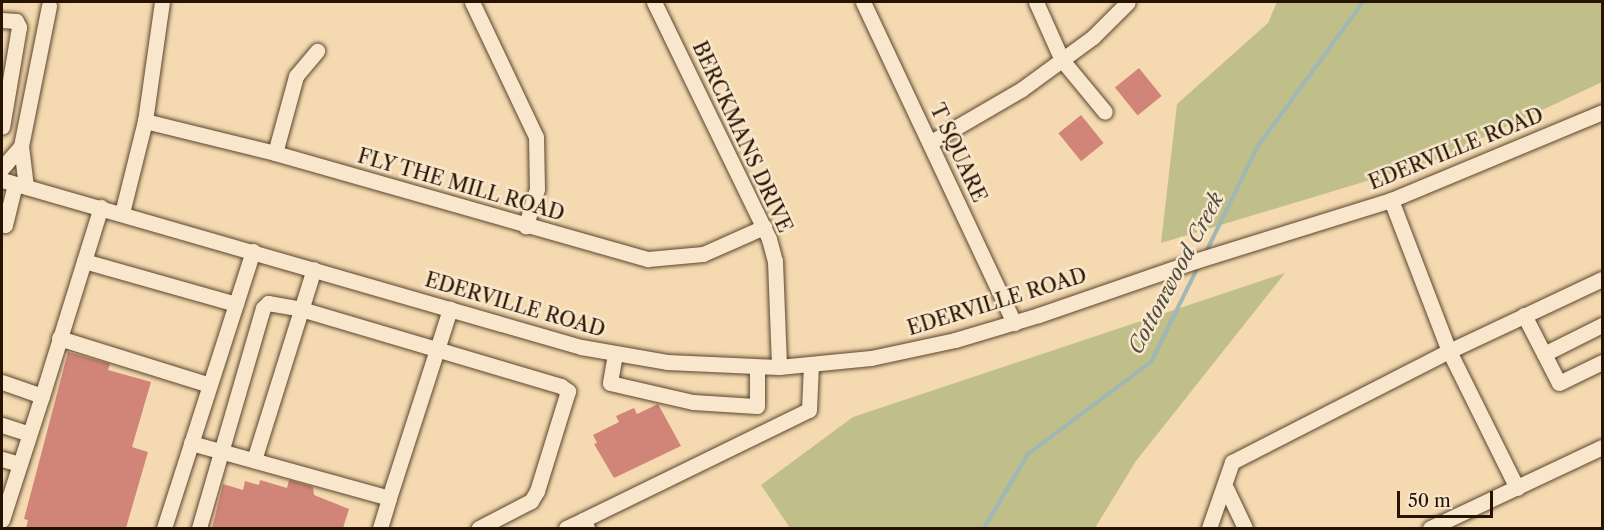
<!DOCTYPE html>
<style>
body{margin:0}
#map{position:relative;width:1604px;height:530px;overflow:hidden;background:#f5dab1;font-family:"Libre Caslon Text",serif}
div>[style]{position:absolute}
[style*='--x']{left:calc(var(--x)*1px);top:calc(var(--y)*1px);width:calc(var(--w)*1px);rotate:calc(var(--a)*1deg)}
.green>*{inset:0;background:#c0be89}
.stream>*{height:4px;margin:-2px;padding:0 2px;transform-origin:2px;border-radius:2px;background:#9fb8b5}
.building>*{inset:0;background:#d08578;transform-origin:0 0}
.roads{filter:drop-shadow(0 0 2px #5a452d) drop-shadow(0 0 2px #5a452d)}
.minor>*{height:15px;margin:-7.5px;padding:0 7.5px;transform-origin:7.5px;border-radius:7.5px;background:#f8e7cc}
span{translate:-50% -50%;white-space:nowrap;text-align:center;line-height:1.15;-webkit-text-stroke:5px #f8e7cc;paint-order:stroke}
.street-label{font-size:20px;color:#271301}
.water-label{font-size:21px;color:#514d40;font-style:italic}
.frame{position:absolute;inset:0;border:3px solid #271301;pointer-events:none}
.scale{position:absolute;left:1397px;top:491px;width:96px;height:27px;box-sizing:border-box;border:3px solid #271301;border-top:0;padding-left:8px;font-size:18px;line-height:21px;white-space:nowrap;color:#271301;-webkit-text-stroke:4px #f8e7cc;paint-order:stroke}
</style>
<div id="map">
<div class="green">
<i style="clip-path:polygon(1277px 2px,1602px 2px,1602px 82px,1433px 161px,1161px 243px,1177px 104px,1268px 23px)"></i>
<i style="clip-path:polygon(1285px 273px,1136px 461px,1095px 528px,790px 528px,761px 485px,853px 417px)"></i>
</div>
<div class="stream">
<i style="--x:1205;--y:254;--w:120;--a:-63.9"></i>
<i style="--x:1258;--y:146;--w:178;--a:-53.9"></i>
<i style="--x:984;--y:528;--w:86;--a:-59.3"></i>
<i style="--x:1028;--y:454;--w:154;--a:-36.8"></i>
<i style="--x:1151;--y:362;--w:110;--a:-63.7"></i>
</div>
<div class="building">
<i style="left:1139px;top:68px;width:36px;height:31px;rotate:51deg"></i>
<i style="left:1081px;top:115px;width:36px;height:29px;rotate:51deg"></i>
<i style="clip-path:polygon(68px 352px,110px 364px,108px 370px,151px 382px,132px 447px,148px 452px,126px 528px,26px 528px,28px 520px,24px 519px)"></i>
<i style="clip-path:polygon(658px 404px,681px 446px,614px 478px,594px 444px,597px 443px,593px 435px,619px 422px,616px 416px,634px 408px,637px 414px)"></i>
<i style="clip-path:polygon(260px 480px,287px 488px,289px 480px,313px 487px,314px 495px,349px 509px,343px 528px,212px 528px,223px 484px,243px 490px,245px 481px,259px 485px)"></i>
</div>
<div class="roads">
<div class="minor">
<i style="--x:472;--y:2;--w:149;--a:64.6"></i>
<i style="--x:536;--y:137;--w:52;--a:88.9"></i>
<i style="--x:537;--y:189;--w:39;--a:107"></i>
<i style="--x:654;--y:2;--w:263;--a:64.1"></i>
<i style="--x:769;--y:239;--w:23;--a:75"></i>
<i style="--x:775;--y:261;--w:106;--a:87.8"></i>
<i style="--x:863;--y:2;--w:355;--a:64.8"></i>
<i style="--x:1036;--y:2;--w:64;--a:65.9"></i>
<i style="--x:1062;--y:60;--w:67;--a:50.4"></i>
<i style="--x:2;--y:20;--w:14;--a:4"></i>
<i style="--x:16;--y:21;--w:7;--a:63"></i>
<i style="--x:19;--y:27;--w:101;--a:99.6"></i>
<i style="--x:145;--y:121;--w:134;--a:13.8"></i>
<i style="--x:275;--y:153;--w:388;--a:15.9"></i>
<i style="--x:648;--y:259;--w:55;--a:-5.2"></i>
<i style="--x:703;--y:254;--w:67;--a:-23.9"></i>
<i style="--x:931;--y:142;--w:105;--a:-30.2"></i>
<i style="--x:1022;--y:89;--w:88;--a:-36.2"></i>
<i style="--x:1093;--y:37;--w:49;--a:-45"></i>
<i style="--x:21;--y:146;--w:143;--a:-78.7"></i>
<i style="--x:275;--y:153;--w:80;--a:-74.7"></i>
<i style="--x:296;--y:76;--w:33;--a:-50"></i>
<i style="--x:2;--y:168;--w:29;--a:-49"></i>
<i style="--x:21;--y:146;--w:41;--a:83"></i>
<i style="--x:2;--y:180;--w:603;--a:16.09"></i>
<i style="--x:581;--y:347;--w:87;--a:9.9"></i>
<i style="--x:667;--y:362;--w:112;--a:2.6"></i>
<i style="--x:779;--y:367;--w:92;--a:-5.6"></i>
<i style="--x:871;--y:358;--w:86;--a:-12.1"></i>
<i style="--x:955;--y:340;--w:88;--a:-16.6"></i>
<i style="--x:1039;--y:315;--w:165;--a:-19.1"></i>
<i style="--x:1195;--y:261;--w:205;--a:-17.3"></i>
<i style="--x:1391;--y:200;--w:229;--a:-22.6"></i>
<i style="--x:1391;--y:200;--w:162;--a:69"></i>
<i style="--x:1449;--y:351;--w:153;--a:63.6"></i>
<i style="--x:122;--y:213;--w:95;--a:-76"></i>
<i style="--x:145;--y:121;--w:120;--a:-81.9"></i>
<i style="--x:2;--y:224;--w:3;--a:18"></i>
<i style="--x:5;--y:225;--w:42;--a:-76.3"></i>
<i style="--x:84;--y:261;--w:158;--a:15.8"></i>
<i style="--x:1524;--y:315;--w:76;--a:62.8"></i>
<i style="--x:1559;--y:383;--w:48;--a:-26"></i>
<i style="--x:59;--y:338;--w:158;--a:17.3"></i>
<i style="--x:615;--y:354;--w:29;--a:100"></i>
<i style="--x:610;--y:383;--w:85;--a:12.9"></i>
<i style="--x:693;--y:402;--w:64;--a:3.6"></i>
<i style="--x:757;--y:406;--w:39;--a:-90"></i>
<i style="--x:1544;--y:354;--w:65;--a:-26.6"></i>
<i style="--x:2;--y:382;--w:42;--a:19.3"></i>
<i style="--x:42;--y:396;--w:130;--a:107.9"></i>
<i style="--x:42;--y:396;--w:198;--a:-72.7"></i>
<i style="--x:2;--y:425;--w:28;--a:18"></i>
<i style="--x:191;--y:443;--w:205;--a:15.5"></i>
<i style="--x:389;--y:498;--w:199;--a:-72.1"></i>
<i style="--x:2;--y:459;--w:18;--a:16"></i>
<i style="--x:254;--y:460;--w:200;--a:-72.6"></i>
<i style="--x:1226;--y:488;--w:44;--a:64.6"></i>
<i style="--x:583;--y:520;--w:251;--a:-26"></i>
<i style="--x:809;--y:410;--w:45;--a:-87.5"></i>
<i style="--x:164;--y:528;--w:291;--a:-72.2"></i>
<i style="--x:199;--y:528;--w:229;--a:-73.8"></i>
<i style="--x:263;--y:308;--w:7;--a:-45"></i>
<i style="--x:268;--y:303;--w:34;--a:10"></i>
<i style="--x:301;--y:309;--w:271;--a:16.5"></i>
<i style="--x:561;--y:386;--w:9;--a:36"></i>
<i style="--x:568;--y:391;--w:105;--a:107.2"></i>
<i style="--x:537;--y:491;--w:12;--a:121"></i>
<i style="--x:531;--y:501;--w:59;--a:152.6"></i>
<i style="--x:380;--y:528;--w:31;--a:-73"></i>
<i style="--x:566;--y:528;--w:19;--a:-25"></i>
<i style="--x:583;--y:520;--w:9;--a:63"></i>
<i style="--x:1209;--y:528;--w:70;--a:-70.8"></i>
<i style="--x:1232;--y:462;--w:244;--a:-27.1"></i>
<i style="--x:1449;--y:351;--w:169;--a:-25.2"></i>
<i style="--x:1430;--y:528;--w:190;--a:-25.2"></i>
</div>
</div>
<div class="street-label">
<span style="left:742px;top:137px;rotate:65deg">BERCKMANS DRIVE</span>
<span style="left:1456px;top:149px;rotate:-22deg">EDERVILLE ROAD</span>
<span style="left:958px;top:153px;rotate:65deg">T SQUARE</span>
<span style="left:461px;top:185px;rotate:16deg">FLY THE MILL ROAD</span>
<span style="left:997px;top:302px;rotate:-17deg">EDERVILLE ROAD</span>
<span style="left:515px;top:305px;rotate:16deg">EDERVILLE ROAD</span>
</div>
<div class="water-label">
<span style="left:1176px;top:273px;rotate:-62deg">Cottonwood Creek</span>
</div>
<div class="frame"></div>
<div class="scale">50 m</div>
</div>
